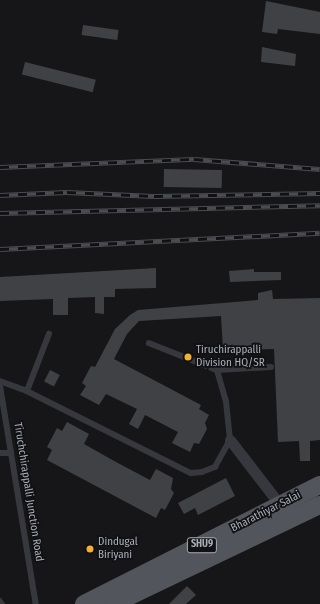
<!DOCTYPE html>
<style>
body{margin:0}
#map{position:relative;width:320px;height:604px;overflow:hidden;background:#161618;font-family:"Fira Sans Condensed",sans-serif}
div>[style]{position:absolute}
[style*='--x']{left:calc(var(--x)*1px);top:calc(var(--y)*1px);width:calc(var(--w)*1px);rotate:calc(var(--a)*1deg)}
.building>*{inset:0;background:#404145;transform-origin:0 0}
.lane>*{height:5.5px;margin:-2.75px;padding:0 2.75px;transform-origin:2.75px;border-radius:2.75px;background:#37383d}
.street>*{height:11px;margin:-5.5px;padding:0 5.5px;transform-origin:5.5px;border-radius:5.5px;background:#37383d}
.primary>*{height:18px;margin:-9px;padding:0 9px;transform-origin:9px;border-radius:9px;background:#53555c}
.rail>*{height:4.5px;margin-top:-2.25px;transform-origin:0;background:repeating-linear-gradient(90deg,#111113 0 9px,#4a4c52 0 18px);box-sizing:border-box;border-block:1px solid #4a4c52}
.dots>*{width:11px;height:11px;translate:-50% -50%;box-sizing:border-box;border:2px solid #111113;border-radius:50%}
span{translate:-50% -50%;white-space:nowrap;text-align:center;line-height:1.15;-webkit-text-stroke:3.5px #111113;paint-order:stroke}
.shield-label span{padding:1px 3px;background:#111113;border:1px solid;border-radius:3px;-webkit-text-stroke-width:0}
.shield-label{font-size:10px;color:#a8adb8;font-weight:700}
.poi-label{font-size:11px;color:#a8adb8}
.left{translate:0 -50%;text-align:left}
.street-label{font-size:11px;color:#a8adb8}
</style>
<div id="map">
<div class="building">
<i style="clip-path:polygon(266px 1px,320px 12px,320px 34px,278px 29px,277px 34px,262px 32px)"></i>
<i style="left:83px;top:25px;width:36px;height:10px;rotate:8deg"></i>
<i style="clip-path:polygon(262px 47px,296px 54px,295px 66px,261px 62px)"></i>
<i style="left:25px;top:62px;width:73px;height:13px;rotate:14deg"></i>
<i style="left:164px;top:169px;width:58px;height:18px;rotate:1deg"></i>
<i style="clip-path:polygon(156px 268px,156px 288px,115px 289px,115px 297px,104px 297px,104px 314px,95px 313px,95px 297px,68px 298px,68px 315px,53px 315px,53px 299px,0 301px,0 277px)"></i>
<i style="clip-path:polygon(254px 269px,254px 272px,281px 272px,281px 280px,230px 282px,229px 271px)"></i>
<i style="clip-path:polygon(272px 290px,273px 299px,320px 298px,320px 440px,310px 441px,310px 461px,300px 461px,299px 441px,278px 442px,274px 349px,223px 350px,221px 316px,139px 321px,127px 334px,114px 359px,201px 405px,199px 409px,209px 415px,205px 423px,207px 429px,199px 444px,194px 443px,190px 452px,172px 443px,178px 432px,145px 415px,138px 429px,129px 424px,137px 409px,106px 394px,99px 405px,80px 395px,86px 386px,82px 383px,91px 366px,95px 367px,115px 329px,130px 315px,138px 310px,258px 300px,258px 293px)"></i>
<i style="left:50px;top:370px;width:11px;height:13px;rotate:27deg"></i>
<i style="clip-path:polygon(67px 422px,89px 434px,84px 444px,116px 462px,150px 480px,156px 469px,173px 478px,171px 489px,174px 493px,165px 510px,161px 508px,156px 518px,47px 460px,52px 450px,47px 447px,57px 428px,62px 431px)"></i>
<i style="clip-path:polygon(226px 478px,235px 496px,198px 515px,195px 508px,184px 514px,178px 503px)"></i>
<i style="clip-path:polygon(187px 586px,196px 595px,186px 604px,169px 604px)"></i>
</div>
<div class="lane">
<i style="--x:149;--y:343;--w:73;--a:21.7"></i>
<i style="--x:0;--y:381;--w:29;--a:20"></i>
<i style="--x:27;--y:391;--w:61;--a:-68.9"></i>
<i style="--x:0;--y:383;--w:224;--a:80.7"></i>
<i style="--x:27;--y:391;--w:183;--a:26.6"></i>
<i style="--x:191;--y:473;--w:11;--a:-5"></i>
<i style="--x:202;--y:472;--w:14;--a:-21"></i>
<i style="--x:215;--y:467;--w:31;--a:-61"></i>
<i style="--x:230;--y:440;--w:38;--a:-96"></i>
<i style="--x:226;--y:402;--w:33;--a:-106"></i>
<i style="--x:217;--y:370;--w:54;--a:-3.2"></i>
<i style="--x:0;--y:453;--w:11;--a:0"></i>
<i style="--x:0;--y:601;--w:4;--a:56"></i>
</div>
<div class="street">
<i style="--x:230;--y:440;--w:82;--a:52.4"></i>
</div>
<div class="primary">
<i style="--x:84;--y:604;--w:264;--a:-26.8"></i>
<i style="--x:113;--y:604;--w:229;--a:-25.6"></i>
</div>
<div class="rail">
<i style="--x:0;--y:167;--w:194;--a:-2.4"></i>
<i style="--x:194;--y:159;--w:126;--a:4.5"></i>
<i style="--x:0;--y:195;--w:67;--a:-2.6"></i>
<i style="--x:67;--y:192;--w:87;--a:2.6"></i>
<i style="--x:154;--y:196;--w:166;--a:-1"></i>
<i style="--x:0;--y:213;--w:320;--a:-1.4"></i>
<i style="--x:0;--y:249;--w:320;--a:-2.9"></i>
</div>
<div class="dots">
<i style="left:188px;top:357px;background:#f2b134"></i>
<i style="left:90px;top:549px;background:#f2b134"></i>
</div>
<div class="shield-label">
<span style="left:202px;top:545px">SHU9</span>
</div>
<div class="poi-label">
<span class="left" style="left:196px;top:357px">Tiruchirappalli<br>Division HQ/SR</span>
<span class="left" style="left:98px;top:549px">Dindugal<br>Biriyani</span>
</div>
<div class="street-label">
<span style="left:28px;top:492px;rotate:81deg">Tiruchchirappalli Junction Road</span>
<span style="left:266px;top:512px;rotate:-27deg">Bharathiyar Salai</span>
</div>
</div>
